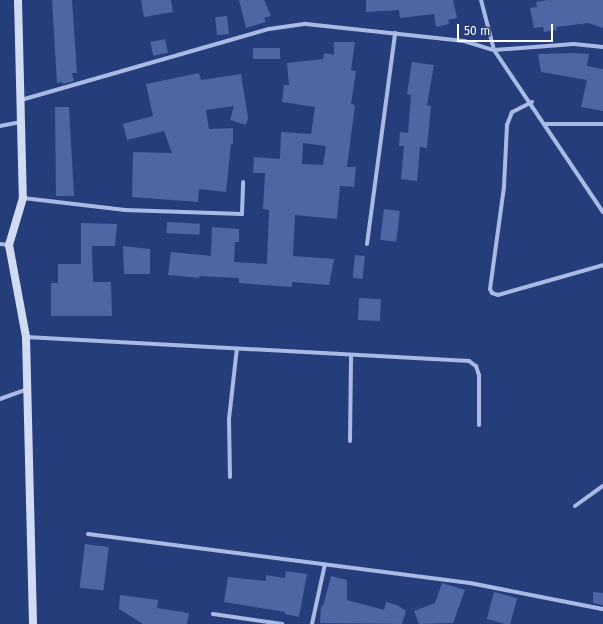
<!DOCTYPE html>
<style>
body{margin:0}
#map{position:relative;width:603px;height:624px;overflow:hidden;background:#253d7b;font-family:"Fira Sans",sans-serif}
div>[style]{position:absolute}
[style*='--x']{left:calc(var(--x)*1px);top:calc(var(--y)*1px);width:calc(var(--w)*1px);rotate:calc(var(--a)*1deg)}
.building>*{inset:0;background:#4d66a4;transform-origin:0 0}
.street>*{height:4px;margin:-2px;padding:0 2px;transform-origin:2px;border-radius:2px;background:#a9bae4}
.secondary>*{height:8px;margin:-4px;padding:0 4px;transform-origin:4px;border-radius:4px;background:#d2dbf4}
span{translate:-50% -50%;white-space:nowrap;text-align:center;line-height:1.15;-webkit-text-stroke:4px #253d7b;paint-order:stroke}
.scale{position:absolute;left:457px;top:24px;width:96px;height:18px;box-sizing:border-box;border:2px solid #fff;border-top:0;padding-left:5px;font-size:12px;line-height:14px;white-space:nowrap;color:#fff;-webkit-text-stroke:3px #253d7b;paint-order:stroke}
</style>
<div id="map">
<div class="building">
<i style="clip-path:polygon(52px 0,72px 0,77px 73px,72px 73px,74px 81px,63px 84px,62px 82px,57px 83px)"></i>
<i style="clip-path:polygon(141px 0,171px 0,173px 12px,144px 17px)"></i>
<i style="clip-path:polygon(239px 0,264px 0,271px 16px,264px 18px,266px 22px,246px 28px)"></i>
<i style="clip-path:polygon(366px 0,453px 0,457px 18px,448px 20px,449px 24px,436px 27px,434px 14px,400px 18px,399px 10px,366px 12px)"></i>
<i style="clip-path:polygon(547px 0,603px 0,603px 28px,588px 23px,556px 27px,557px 30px,544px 32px,543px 27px,534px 28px,530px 8px,537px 7px,536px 2px)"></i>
<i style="left:227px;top:16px;width:18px;height:12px;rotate:84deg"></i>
<i style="left:165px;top:39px;width:14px;height:15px;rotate:78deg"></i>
<i style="clip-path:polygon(evenodd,334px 42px,355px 42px,351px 70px,356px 71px,351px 104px,355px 105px,347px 167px,356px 167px,354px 187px,340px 186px,337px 219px,295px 215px,293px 256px,334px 259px,329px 285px,292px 282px,292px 287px,239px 283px,239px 278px,199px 276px,199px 278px,168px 275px,171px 252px,211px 256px,212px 227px,239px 229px,239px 242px,235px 242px,234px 262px,267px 264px,269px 210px,263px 209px,265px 173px,253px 173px,254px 157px,280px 159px,281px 132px,311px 134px,315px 107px,282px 102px,284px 85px,289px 85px,287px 63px,323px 59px,324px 53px,334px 55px,334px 42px,303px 143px,326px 146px,323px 165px,302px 164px,303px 143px)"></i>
<i style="left:280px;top:48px;width:11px;height:27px;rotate:90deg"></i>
<i style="clip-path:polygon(577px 53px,589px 54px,587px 66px,603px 69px,603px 111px,581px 107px,587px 80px,541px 72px,538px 54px)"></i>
<i style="clip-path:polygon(412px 62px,434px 65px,427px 105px,431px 106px,427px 148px,420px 147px,417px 181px,401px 179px,404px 146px,399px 146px,400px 132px,408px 133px,411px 95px,407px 94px)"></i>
<i style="clip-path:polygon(199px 73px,201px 80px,241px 74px,248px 118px,246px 125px,230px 120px,234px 106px,206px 110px,209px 129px,233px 128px,233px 144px,231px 144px,226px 192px,199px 189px,198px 202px,132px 197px,133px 152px,172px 153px,164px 131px,127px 140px,123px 124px,153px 116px,146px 84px)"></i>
<i style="clip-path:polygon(55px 107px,69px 107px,74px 196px,56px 196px)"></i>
<i style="left:384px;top:209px;width:16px;height:31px;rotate:7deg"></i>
<i style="left:167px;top:222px;width:33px;height:11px;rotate:3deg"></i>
<i style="clip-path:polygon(81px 223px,117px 224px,115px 246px,92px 246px,93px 282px,111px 282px,112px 316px,51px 316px,51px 283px,58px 283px,58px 264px,81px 264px)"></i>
<i style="clip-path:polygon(123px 246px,150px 249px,150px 274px,124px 274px)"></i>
<i style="left:355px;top:255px;width:10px;height:23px;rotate:6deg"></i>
<i style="left:359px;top:298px;width:22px;height:22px;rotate:3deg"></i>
<i style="left:85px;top:544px;width:24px;height:44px;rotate:7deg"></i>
<i style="clip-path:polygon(286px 571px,307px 574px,299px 617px,285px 614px,285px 612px,224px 602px,228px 577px,266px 581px,266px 575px,285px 578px)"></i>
<i style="clip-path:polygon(331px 576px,347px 580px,347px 600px,384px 610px,386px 602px,397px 605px,406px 611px,402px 624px,320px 623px,321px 606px,323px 606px)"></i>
<i style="clip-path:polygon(442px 583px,465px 590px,453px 623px,419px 624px,414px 611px,435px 603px)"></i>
<i style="left:494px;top:592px;width:24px;height:28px;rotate:15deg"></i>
<i style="clip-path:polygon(593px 592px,603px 593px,603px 605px,593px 603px)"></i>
<i style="clip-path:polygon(120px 595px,158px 600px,157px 608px,189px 613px,187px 624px,143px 624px,119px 609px)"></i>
</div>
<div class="street">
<i style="--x:481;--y:0;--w:52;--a:75.4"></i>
<i style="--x:494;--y:50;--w:195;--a:56.1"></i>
<i style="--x:21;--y:100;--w:258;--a:-16"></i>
<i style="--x:269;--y:29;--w:37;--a:-8"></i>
<i style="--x:306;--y:24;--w:159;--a:6.1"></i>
<i style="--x:464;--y:41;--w:31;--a:17"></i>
<i style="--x:494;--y:50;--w:80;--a:-4.3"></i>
<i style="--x:574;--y:44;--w:29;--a:6"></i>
<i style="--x:532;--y:102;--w:22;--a:153"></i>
<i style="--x:512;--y:112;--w:14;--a:111"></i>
<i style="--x:507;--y:125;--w:62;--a:92.8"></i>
<i style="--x:504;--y:187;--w:103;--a:97.8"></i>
<i style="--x:490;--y:289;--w:4;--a:63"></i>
<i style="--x:492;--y:293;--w:6;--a:18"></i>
<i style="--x:498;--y:295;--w:109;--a:-15.9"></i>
<i style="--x:546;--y:124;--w:57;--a:0"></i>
<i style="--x:0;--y:126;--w:21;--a:-11"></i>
<i style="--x:23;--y:198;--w:103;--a:6.7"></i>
<i style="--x:125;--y:210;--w:117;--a:2"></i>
<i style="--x:242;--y:214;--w:32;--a:-88"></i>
<i style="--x:0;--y:244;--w:9;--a:6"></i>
<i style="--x:367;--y:244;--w:213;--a:-82.4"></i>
<i style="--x:26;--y:337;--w:444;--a:3.1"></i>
<i style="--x:469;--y:361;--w:9;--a:36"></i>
<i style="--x:476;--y:366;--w:9;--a:72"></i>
<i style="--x:479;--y:375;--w:50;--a:90"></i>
<i style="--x:0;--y:399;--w:29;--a:-20"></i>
<i style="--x:350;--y:441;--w:86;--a:-89.3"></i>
<i style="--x:230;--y:477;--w:58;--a:-91"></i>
<i style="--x:229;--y:419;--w:71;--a:-83.6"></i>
<i style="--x:575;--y:506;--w:34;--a:-36"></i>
<i style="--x:88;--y:534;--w:385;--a:7.3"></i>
<i style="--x:470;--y:583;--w:136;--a:11.1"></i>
<i style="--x:213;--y:614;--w:70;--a:8.2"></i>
<i style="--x:312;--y:624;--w:61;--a:-77.8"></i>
</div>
<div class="secondary">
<i style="--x:18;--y:0;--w:198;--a:88.6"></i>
<i style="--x:23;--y:198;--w:49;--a:106.6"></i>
<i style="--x:9;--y:245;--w:94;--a:79.5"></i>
<i style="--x:26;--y:337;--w:287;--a:88.6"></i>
</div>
<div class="scale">50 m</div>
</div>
